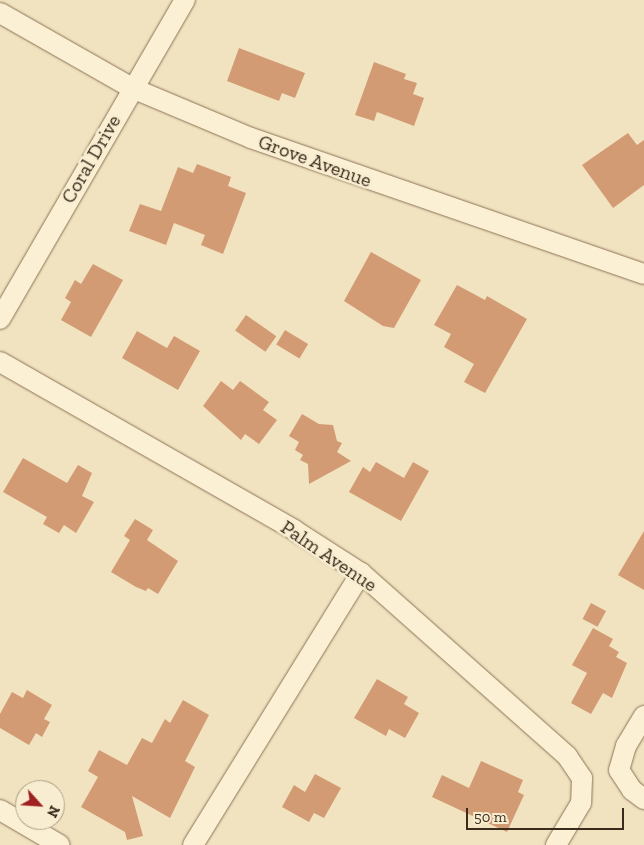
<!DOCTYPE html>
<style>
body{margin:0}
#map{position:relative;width:644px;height:845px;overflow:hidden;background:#f1e3c0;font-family:"Zilla Slab",serif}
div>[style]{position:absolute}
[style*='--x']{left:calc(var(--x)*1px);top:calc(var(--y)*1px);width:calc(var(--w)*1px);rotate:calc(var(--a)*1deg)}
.building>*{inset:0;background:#d39b73;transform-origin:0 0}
.roads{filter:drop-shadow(0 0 1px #8c7356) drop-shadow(0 0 1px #8c7356)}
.minor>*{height:20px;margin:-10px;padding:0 10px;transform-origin:10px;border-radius:10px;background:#fbf0d4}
span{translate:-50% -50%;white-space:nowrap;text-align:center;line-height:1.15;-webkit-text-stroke:5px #f8edd0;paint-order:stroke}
.street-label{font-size:20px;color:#3a2b1c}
.north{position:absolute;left:15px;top:780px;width:50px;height:50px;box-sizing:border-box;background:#f8edd0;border:1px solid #ac9f88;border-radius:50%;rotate:116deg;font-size:14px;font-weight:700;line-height:20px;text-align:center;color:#3a2b1c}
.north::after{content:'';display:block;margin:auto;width:18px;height:22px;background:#a02122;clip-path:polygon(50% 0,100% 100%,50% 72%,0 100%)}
.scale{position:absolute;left:466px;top:808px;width:158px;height:22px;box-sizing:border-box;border:2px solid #3a2b1c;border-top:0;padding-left:6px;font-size:15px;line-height:18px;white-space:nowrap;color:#3a2b1c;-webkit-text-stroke:4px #f8edd0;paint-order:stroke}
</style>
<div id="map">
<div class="building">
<i style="clip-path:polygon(239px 48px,305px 73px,295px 98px,282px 93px,279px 101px,227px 81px)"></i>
<i style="clip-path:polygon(374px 62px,406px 74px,404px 79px,417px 83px,413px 94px,424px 98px,414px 126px,377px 112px,374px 121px,355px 115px)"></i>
<i style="clip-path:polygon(628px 133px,637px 145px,644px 140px,644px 185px,613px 208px,582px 165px)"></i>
<i style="clip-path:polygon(197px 164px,231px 177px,228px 186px,246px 193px,223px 254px,201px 245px,205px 235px,174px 223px,166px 245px,129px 231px,140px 204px,161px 211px,178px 167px,193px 173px)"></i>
<i style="clip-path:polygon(371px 252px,421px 280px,394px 328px,383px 326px,344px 301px)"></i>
<i style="clip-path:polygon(93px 264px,123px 280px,91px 337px,61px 320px,71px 302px,65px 298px,75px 280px,81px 284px)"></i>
<i style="clip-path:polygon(457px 285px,485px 300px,487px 296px,527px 319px,485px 393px,464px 382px,474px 364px,444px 347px,451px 334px,434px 325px)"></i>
<i style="left:246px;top:315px;width:37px;height:19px;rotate:35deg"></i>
<i style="left:285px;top:330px;width:27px;height:17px;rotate:31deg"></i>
<i style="clip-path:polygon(137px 331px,167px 348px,174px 336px,200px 351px,178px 390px,122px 358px)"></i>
<i style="clip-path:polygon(221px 381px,233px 390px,240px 381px,269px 402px,263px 410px,277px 420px,259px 444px,245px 434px,241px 440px,203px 406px)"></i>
<i style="clip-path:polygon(302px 414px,319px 424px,333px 425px,337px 441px,342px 443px,337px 452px,351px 461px,309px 484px,308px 464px,300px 460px,303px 455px,295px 450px,299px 442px,289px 436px)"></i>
<i style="clip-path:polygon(23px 458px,67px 483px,78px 465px,92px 473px,82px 496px,94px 502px,76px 533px,64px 525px,59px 533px,43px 524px,47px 517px,3px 492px)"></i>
<i style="clip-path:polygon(376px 462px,404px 478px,413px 462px,429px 471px,401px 521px,349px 492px,363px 467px,370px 472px)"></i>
<i style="clip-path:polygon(135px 519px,153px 530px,147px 540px,178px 561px,158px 594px,148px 588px,146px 591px,136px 587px,111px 572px,130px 540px,124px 536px)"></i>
<i style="clip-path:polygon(644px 531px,644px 590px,618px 575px)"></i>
<i style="left:591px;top:603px;width:17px;height:18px;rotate:28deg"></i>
<i style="clip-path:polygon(593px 628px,613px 639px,609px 646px,619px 652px,616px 657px,627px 663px,612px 698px,603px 693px,591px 714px,571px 703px,587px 673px,572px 665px)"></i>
<i style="clip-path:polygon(377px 679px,408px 697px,404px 704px,419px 713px,405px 738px,389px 729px,386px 736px,354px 718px)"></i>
<i style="clip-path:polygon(27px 690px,52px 705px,44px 719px,50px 722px,42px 737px,36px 733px,29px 745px,0 728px,0 714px,12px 692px,23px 698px)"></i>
<i style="clip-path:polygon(183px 700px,209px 715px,185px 761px,195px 767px,170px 818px,132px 796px,143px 836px,127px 840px,125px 832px,81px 807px,98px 777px,88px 771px,99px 750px,127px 765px,142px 738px,152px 743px,165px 719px,170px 723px)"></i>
<i style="clip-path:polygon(481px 761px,523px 780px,518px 792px,524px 795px,507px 832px,432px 797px,442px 775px,469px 788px)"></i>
<i style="clip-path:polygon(315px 774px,341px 788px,324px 818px,314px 813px,309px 822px,282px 807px,294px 785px,305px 792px)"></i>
</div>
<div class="roads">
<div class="minor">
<i style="--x:0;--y:13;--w:152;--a:29.6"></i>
<i style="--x:132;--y:88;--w:129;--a:22.8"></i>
<i style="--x:251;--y:138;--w:416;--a:19.1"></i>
<i style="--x:0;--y:319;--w:369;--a:-59.9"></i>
<i style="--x:0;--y:362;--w:339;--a:29.7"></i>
<i style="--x:294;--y:530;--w:80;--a:32.7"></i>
<i style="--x:361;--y:573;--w:276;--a:41.6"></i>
<i style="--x:567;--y:756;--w:27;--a:56"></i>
<i style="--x:582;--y:778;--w:25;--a:92"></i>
<i style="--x:581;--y:803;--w:49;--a:120.8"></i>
<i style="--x:644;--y:716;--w:35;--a:121"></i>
<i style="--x:626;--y:746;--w:25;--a:106"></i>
<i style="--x:619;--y:770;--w:24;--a:57"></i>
<i style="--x:632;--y:790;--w:15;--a:37"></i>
<i style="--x:0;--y:810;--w:69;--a:30.3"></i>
<i style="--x:193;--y:845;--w:320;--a:-58.3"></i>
</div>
</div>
<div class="street-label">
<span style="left:91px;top:159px;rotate:-60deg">Coral Drive</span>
<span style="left:315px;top:161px;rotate:20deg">Grove Avenue</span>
<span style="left:329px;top:556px;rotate:34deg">Palm Avenue</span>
</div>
<div class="north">N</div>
<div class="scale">50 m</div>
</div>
